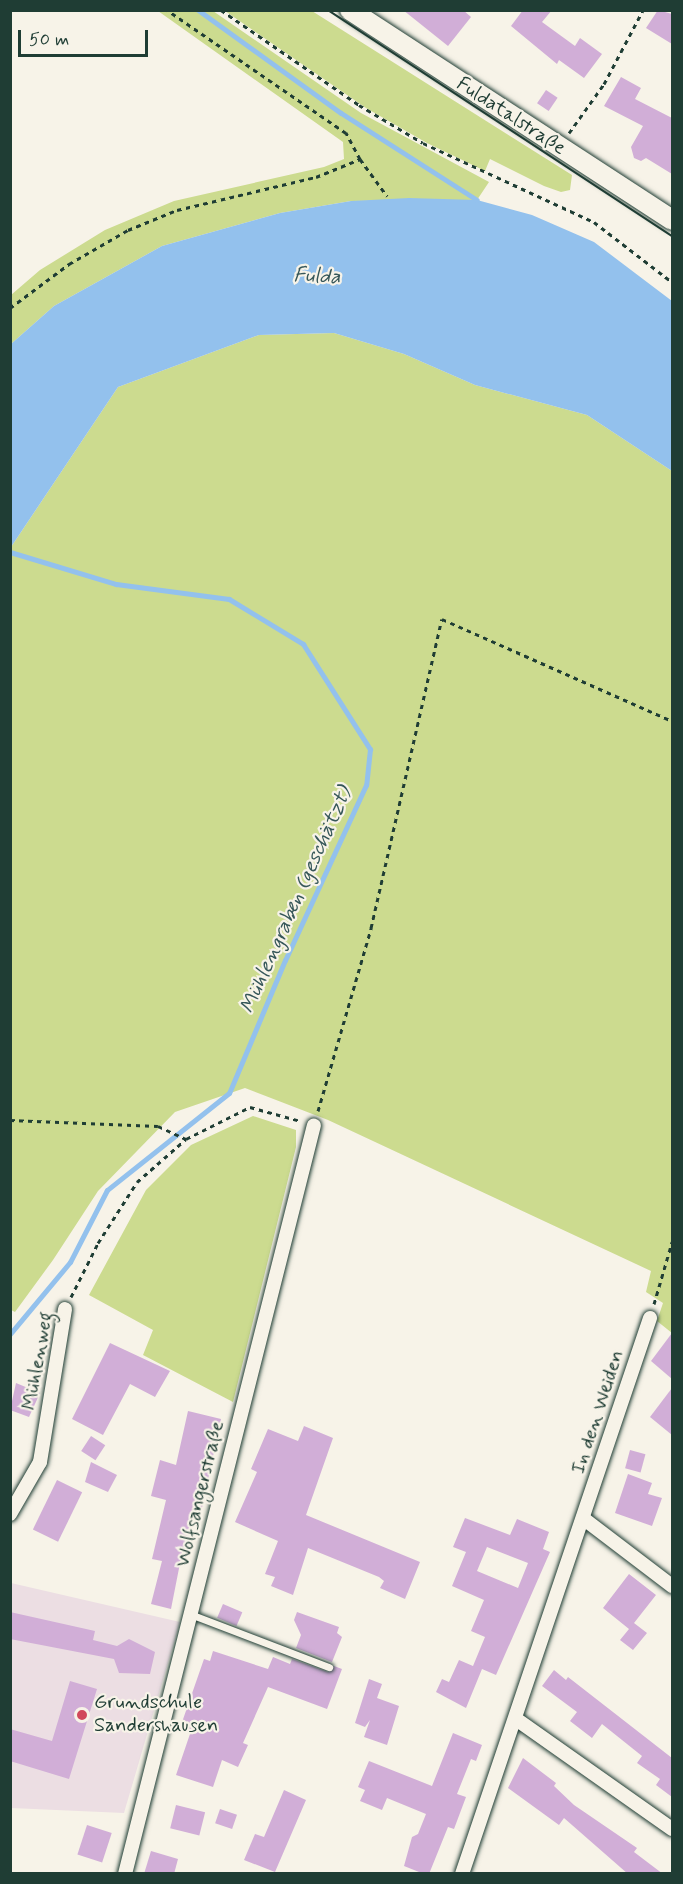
<!DOCTYPE html>
<meta charset="utf-8">
<style>
body{margin:0}
#map{position:relative;width:683px;height:1884px;overflow:hidden;background:#f7f3e8;font-family:Mynerve,sans-serif}
div>[style]{position:absolute}
[style*='--x']{left:calc(var(--x)*1px);top:calc(var(--y)*1px);width:calc(var(--w)*1px);rotate:calc(var(--a)*1deg)}
.built>*{inset:0;background:#ecdee3}
.green>*{inset:0;background:#ccdb8f}
.water>*{inset:0;background:#93c1ed}
.stream>*{height:5px;margin:-2.5px;padding:0 2.5px;transform-origin:2.5px;border-radius:2.5px;background:#93c1ed}
.building>*{inset:0;background:#d1aed7;transform-origin:0 0}
.path>*{height:3px;margin-top:-1.5px;transform-origin:0;background:repeating-linear-gradient(90deg,#1f3d34 0 4.5px,transparent 0 9px)}
.roads{filter:drop-shadow(0 0 2px #1f3d34) drop-shadow(0 0 2px #1f3d34)}
.service>*{height:7px;margin:-3.5px;padding:0 3.5px;transform-origin:3.5px;border-radius:3.5px;background:#f7f3e8}
.minor>*{height:14px;margin:-7px;padding:0 7px;transform-origin:7px;border-radius:7px;background:#f7f3e8}
.secondary>*{height:20px;margin:-10px;padding:0 10px;transform-origin:10px;border-radius:10px;background:#f7f3e8}
.tram>*{height:1.5px;margin:-0.75px;padding:0 0.75px;transform-origin:0.75px;border-radius:0.75px;background:#1f3d34}
.dots>*{width:16px;height:16px;translate:-50% -50%;box-sizing:border-box;border:3px solid #f7f3e8;border-radius:50%}
span{translate:-50% -50%;white-space:nowrap;text-align:center;line-height:1.15;-webkit-text-stroke:4.5px #f7f3e8;paint-order:stroke}
.street-label{font-size:20px;color:#1f3d34}
.poi-label{font-size:20px;color:#1f3d34}
.left{translate:0 -50%;text-align:left}
.water-label{font-size:21px;color:#365759;font-style:italic}
.frame{position:absolute;inset:0;border:12px solid #1f3d34;pointer-events:none}
.scale{position:absolute;left:18px;top:30px;width:130px;height:27px;box-sizing:border-box;border:3px solid #1f3d34;border-top:0;padding-left:8px;font-size:18px;line-height:21px;white-space:nowrap;color:#1f3d34;-webkit-text-stroke:4px #f7f3e8;paint-order:stroke}
</style>
<div id="map">
<div class="built">
<i style="clip-path:polygon(11px 1583px,180px 1622px,124px 1813px,11px 1808px)"></i>
</div>
<div class="green">
<i style="clip-path:polygon(158px 11px,213px 11px,361px 113px,489px 182px,477px 200px,351px 201px,280px 213px,162px 246px,54px 306px,11px 344px,11px 295px,40px 270px,105px 230px,174px 201px,324px 167px,344px 159px,343px 142px)"></i>
<i style="clip-path:polygon(225px 11px,312px 11px,572px 175px,570px 190px,561px 192px,544px 186px,490px 159px,485px 171px,427px 143px,366px 108px)"></i>
<i style="clip-path:polygon(334px 333px,404px 354px,475px 385px,587px 415px,672px 471px,672px 1333px,657px 1321px,663px 1303px,646px 1292px,651px 1271px,328px 1120px,245px 1088px,175px 1112px,98px 1191px,53px 1260px,15px 1312px,11px 1310px,11px 547px,118px 387px,259px 335px)"></i>
<i style="clip-path:polygon(253px 1116px,296px 1130px,296px 1147px,233px 1402px,143px 1355px,153px 1330px,89px 1295px,146px 1190px,191px 1145px)"></i>
</div>
<div class="water">
<i style="clip-path:polygon(409px 198px,477px 200px,532px 215px,594px 242px,672px 301px,672px 471px,587px 415px,475px 385px,404px 354px,334px 333px,259px 335px,118px 387px,11px 547px,11px 344px,54px 306px,162px 246px,280px 213px,351px 201px)"></i>
</div>
<div class="stream">
<i style="--x:198;--y:10;--w:176;--a:35.8"></i>
<i style="--x:341;--y:113;--w:161;--a:32.6"></i>
<i style="--x:10;--y:552;--w:111;--a:16.8"></i>
<i style="--x:116;--y:584;--w:114;--a:7.6"></i>
<i style="--x:229;--y:599;--w:87;--a:31.3"></i>
<i style="--x:303;--y:644;--w:125;--a:57.5"></i>
<i style="--x:370;--y:749;--w:36;--a:96"></i>
<i style="--x:366;--y:785;--w:193;--a:114.8"></i>
<i style="--x:285;--y:960;--w:144;--a:112.8"></i>
<i style="--x:229;--y:1093;--w:156;--a:141.5"></i>
<i style="--x:107;--y:1190;--w:81;--a:117.2"></i>
<i style="--x:70;--y:1262;--w:94;--a:129.8"></i>
</div>
<div class="building">
<i style="clip-path:polygon(403px 10px,463px 10px,471px 17px,448px 46px)"></i>
<i style="clip-path:polygon(523px 10px,552px 10px,542px 22px,575px 46px,580px 38px,602px 54px,584px 78px,559px 60px,557px 64px,511px 26px)"></i>
<i style="clip-path:polygon(658px 10px,672px 14px,672px 44px,646px 28px)"></i>
<i style="clip-path:polygon(621px 77px,641px 88px,635px 99px,672px 118px,672px 174px,646px 158px,641px 161px,634px 158px,631px 147px,643px 126px,604px 106px)"></i>
<i style="left:546px;top:90px;width:14px;height:16px;rotate:34deg"></i>
<i style="clip-path:polygon(672px 1333px,672px 1379px,651px 1361px)"></i>
<i style="clip-path:polygon(110px 1343px,170px 1371px,155px 1397px,130px 1384px,103px 1435px,72px 1419px)"></i>
<i style="clip-path:polygon(16px 1383px,40px 1393px,29px 1417px,10px 1410px)"></i>
<i style="clip-path:polygon(672px 1388px,672px 1435px,650px 1417px)"></i>
<i style="clip-path:polygon(188px 1411px,221px 1419px,200px 1517px,195px 1515px,187px 1549px,183px 1548px,171px 1609px,151px 1604px,162px 1561px,152px 1559px,166px 1500px,151px 1496px,160px 1460px,176px 1465px)"></i>
<i style="clip-path:polygon(304px 1426px,333px 1438px,306px 1515px,420px 1562px,405px 1599px,380px 1588px,384px 1581px,379px 1577px,308px 1548px,293px 1595px,271px 1586px,275px 1577px,265px 1574px,278px 1541px,235px 1522px,257px 1472px,251px 1469px,268px 1429px,298px 1441px)"></i>
<i style="left:91px;top:1436px;width:17px;height:18px;rotate:33deg"></i>
<i style="left:630px;top:1450px;width:16px;height:19px;rotate:15deg"></i>
<i style="clip-path:polygon(91px 1462px,117px 1475px,108px 1492px,85px 1482px)"></i>
<i style="clip-path:polygon(628px 1474px,652px 1483px,648px 1494px,662px 1498px,652px 1526px,615px 1513px)"></i>
<i style="left:57px;top:1480px;width:28px;height:55px;rotate:26deg"></i>
<i style="clip-path:polygon(evenodd,465px 1518px,510px 1535px,517px 1519px,549px 1532px,543px 1549px,550px 1552px,496px 1675px,482px 1669px,466px 1708px,436px 1692px,442px 1679px,449px 1682px,459px 1660px,473px 1666px,485px 1637px,471px 1631px,484px 1600px,452px 1586px,466px 1552px,453px 1547px,465px 1518px,487px 1547px,528px 1563px,518px 1588px,477px 1571px,487px 1547px)"></i>
<i style="clip-path:polygon(629px 1574px,656px 1595px,634px 1623px,647px 1633px,633px 1650px,620px 1640px,629px 1629px,603px 1608px)"></i>
<i style="left:223px;top:1604px;width:21px;height:15px;rotate:23deg"></i>
<i style="clip-path:polygon(10px 1612px,95px 1631px,93px 1640px,117px 1646px,129px 1639px,155px 1652px,150px 1674px,119px 1673px,114px 1659px,10px 1639px)"></i>
<i style="clip-path:polygon(297px 1612px,339px 1627px,337px 1633px,342px 1637px,332px 1662px,296px 1648px,301px 1635px,294px 1620px)"></i>
<i style="clip-path:polygon(213px 1651px,268px 1669px,273px 1657px,290px 1664px,292px 1659px,328px 1672px,334px 1666px,342px 1669px,327px 1709px,268px 1687px,243px 1743px,248px 1745px,238px 1767px,222px 1760px,213px 1787px,176px 1775px,191px 1731px,180px 1728px,204px 1659px,210px 1661px)"></i>
<i style="clip-path:polygon(554px 1670px,566px 1680px,568px 1677px,672px 1758px,672px 1797px,656px 1785px,660px 1779px,637px 1763px,642px 1756px,602px 1724px,592px 1738px,570px 1721px,577px 1712px,542px 1686px)"></i>
<i style="clip-path:polygon(369px 1679px,382px 1684px,377px 1698px,399px 1706px,387px 1745px,364px 1737px,370px 1720px,365px 1727px,355px 1723px)"></i>
<i style="clip-path:polygon(70px 1681px,97px 1689px,69px 1779px,10px 1761px,10px 1729px,52px 1741px)"></i>
<i style="clip-path:polygon(453px 1733px,482px 1745px,476px 1761px,471px 1759px,457px 1794px,466px 1797px,454px 1829px,448px 1827px,429px 1874px,424px 1874px,404px 1866px,412px 1837px,418px 1834px,426px 1814px,387px 1798px,382px 1810px,360px 1801px,365px 1790px,358px 1787px,369px 1761px,432px 1786px)"></i>
<i style="clip-path:polygon(523px 1758px,556px 1783px,554px 1786px,574px 1805px,637px 1848px,634px 1852px,663px 1874px,628px 1874px,564px 1818px,559px 1825px,508px 1788px)"></i>
<i style="clip-path:polygon(284px 1790px,306px 1800px,275px 1872px,244px 1860px,255px 1834px,264px 1837px)"></i>
<i style="left:176px;top:1805px;width:30px;height:24px;rotate:14deg"></i>
<i style="left:220px;top:1809px;width:18px;height:15px;rotate:19deg"></i>
<i style="left:87px;top:1825px;width:26px;height:31px;rotate:18deg"></i>
<i style="clip-path:polygon(151px 1851px,178px 1859px,174px 1874px,144px 1874px)"></i>
</div>
<div class="path">
<i style="--x:221;--y:10;--w:168;--a:34.5"></i>
<i style="--x:359;--y:105;--w:74;--a:30.7"></i>
<i style="--x:423;--y:143;--w:188;--a:24.8"></i>
<i style="--x:594;--y:222;--w:98;--a:37.6"></i>
<i style="--x:569;--y:133;--w:60;--a:-54.5"></i>
<i style="--x:604;--y:84;--w:84;--a:-62.2"></i>
<i style="--x:360;--y:159;--w:46;--a:53.9"></i>
<i style="--x:10;--y:308;--w:74;--a:-36.7"></i>
<i style="--x:69;--y:264;--w:68;--a:-30"></i>
<i style="--x:128;--y:230;--w:53;--a:-22.2"></i>
<i style="--x:177;--y:210;--w:143;--a:-13.4"></i>
<i style="--x:316;--y:177;--w:48;--a:-22.2"></i>
<i style="--x:360;--y:159;--w:30;--a:-118"></i>
<i style="--x:346;--y:133;--w:217;--a:-145.5"></i>
<i style="--x:318;--y:1111;--w:191;--a:-73.8"></i>
<i style="--x:371;--y:928;--w:317;--a:-77.1"></i>
<i style="--x:442;--y:619;--w:252;--a:23.9"></i>
<i style="--x:10;--y:1120;--w:148;--a:2.3"></i>
<i style="--x:158;--y:1126;--w:31;--a:25"></i>
<i style="--x:71;--y:1297;--w:60;--a:-63.4"></i>
<i style="--x:98;--y:1243;--w:72;--a:-57.4"></i>
<i style="--x:137;--y:1182;--w:65;--a:-41.3"></i>
<i style="--x:186;--y:1139;--w:72;--a:-26.6"></i>
<i style="--x:250;--y:1107;--w:53;--a:15.4"></i>
<i style="--x:654;--y:1304;--w:65;--a:-73.8"></i>
</div>
<div class="roads">
<div class="service">
<i style="--x:190;--y:1614;--w:149;--a:20.9"></i>
</div>
<div class="minor">
<i style="--x:10;--y:1514;--w:60;--a:-60"></i>
<i style="--x:40;--y:1462;--w:155;--a:-80.7"></i>
<i style="--x:584;--y:1519;--w:111;--a:37.3"></i>
<i style="--x:516;--y:1719;--w:191;--a:35.2"></i>
<i style="--x:125;--y:1874;--w:772;--a:-75.84"></i>
<i style="--x:462;--y:1874;--w:587;--a:-71.32"></i>
</div>
<div class="secondary">
<i style="--x:350;--y:10;--w:384;--a:33.1"></i>
</div>
</div>
<div class="tram">
<i style="--x:328;--y:10;--w:412;--a:33.3"></i>
</div>
<div class="dots">
<i style="left:82px;top:1715px;background:#d1495b"></i>
</div>
<div class="street-label">
<span style="left:511px;top:116px;rotate:33deg">Fuldatalstraße</span>
<span style="left:38px;top:1361px;rotate:-80deg">Mühlenweg</span>
<span style="left:598px;top:1412px;rotate:-72deg">In den Weiden</span>
<span style="left:200px;top:1494px;rotate:-76deg">Wolfsangerstraße</span>
</div>
<div class="poi-label">
<span class="left" style="left:94px;top:1714px">Grundschule<br>Sandershausen</span>
</div>
<div class="water-label">
<span style="left:317px;top:276px;rotate:2deg">Fulda</span>
<span style="left:296px;top:900px;rotate:-66deg">Mühlengraben (geschätzt)</span>
</div>
<div class="frame"></div>
<div class="scale">50 m</div>
</div>
